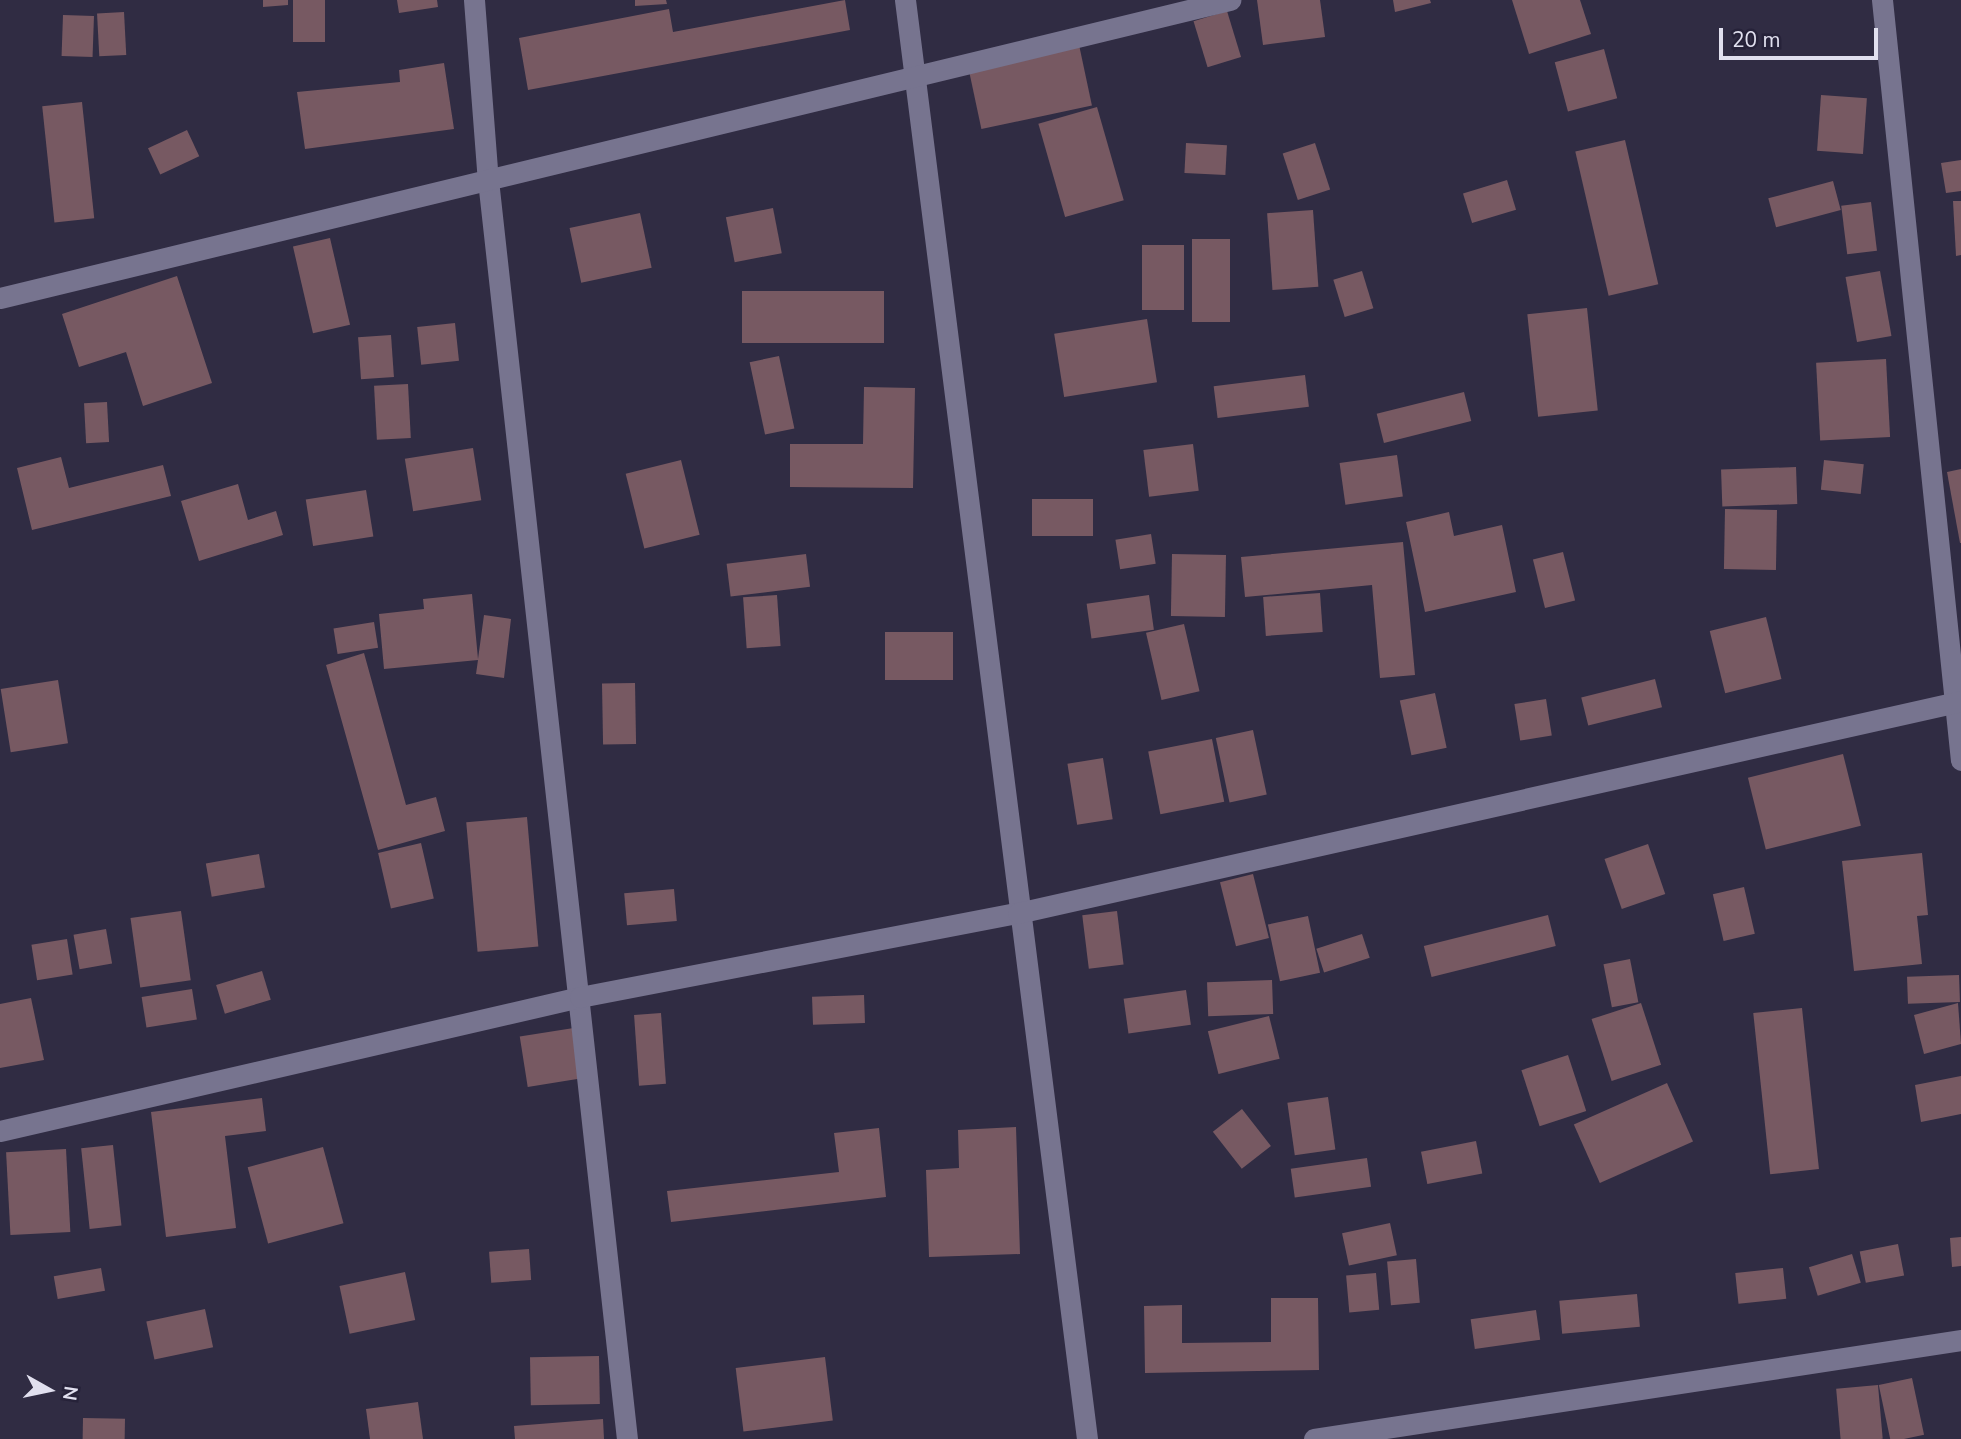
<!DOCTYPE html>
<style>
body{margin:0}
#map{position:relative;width:1961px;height:1439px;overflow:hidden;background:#302c43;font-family:"Nunito Sans",sans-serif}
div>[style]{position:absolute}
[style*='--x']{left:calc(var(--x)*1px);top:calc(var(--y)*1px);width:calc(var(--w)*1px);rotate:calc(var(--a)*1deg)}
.building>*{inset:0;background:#775962;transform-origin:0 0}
.minor>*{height:21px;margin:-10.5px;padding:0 10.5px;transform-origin:10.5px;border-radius:10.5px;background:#77748f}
span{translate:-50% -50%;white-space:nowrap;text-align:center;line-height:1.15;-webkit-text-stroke:5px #262239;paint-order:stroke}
.north{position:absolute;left:14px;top:1355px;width:70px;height:70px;-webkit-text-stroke:5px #262239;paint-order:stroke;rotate:99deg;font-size:19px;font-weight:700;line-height:28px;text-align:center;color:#e1e0ef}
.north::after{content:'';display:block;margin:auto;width:24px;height:32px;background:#e1e0ef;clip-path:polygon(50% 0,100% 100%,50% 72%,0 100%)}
.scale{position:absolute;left:1719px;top:28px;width:159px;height:32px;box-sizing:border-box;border:4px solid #e1e0ef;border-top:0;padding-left:9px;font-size:21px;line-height:24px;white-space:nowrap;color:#e1e0ef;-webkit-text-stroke:5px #262239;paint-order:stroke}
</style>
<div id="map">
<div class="building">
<i style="clip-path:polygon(263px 0,288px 0,288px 5px,263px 7px)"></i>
<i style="left:293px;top:0;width:32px;height:42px"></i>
<i style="clip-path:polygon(397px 0,437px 0,438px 7px,399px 13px)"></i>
<i style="clip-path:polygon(635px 0,666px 0,667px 4px,635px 6px)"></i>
<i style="clip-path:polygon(845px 0,850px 30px,528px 90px,519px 38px,669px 9px,673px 32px)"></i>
<i style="clip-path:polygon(1257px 0,1320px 0,1325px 37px,1263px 45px)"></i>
<i style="clip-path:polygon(1393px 0,1430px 0,1431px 3px,1395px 12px)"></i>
<i style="clip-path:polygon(1512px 0,1580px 0,1591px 34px,1529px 54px)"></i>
<i style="left:1227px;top:11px;width:48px;height:35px;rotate:73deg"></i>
<i style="left:124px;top:12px;width:43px;height:27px;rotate:87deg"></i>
<i style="left:63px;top:15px;width:31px;height:41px;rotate:2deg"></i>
<i style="left:1078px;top:40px;width:67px;height:113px;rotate:78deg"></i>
<i style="left:1604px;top:49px;width:51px;height:51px;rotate:75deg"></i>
<i style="clip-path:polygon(444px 63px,454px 129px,305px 149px,297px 92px,400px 82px,399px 70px)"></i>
<i style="left:1821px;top:95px;width:46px;height:56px;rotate:4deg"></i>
<i style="left:82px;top:102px;width:117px;height:40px;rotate:84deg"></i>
<i style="left:1097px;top:107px;width:97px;height:61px;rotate:74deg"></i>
<i style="left:187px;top:130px;width:29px;height:43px;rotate:65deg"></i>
<i style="left:1625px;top:140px;width:148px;height:51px;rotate:77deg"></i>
<i style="left:1186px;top:143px;width:41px;height:30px;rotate:3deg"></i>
<i style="left:1315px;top:143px;width:49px;height:34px;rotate:72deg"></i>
<i style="clip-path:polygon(1961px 160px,1961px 191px,1946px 193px,1941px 163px)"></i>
<i style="left:1507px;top:180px;width:31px;height:46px;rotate:73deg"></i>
<i style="left:1833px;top:181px;width:30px;height:67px;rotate:75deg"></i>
<i style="clip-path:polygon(1953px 201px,1961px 201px,1961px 255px,1956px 256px)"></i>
<i style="left:1871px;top:202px;width:49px;height:30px;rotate:83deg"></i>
<i style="left:773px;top:208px;width:46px;height:48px;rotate:79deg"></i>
<i style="left:1313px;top:210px;width:77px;height:46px;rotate:86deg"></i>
<i style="left:640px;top:213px;width:56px;height:72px;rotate:78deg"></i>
<i style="left:330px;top:238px;width:89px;height:38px;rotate:77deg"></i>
<i style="left:1192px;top:239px;width:38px;height:83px"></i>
<i style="left:1142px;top:245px;width:42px;height:65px"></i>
<i style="left:1362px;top:271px;width:39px;height:30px;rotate:73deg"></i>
<i style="left:1880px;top:271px;width:66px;height:35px;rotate:80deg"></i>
<i style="clip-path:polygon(177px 276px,212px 383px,143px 406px,126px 352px,79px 367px,62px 314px)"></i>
<i style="left:884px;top:291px;width:52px;height:142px;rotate:90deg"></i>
<i style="left:1587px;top:308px;width:103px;height:60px;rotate:84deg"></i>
<i style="left:1147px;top:319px;width:64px;height:94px;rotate:81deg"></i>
<i style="left:455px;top:323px;width:38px;height:38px;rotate:84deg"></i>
<i style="left:391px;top:335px;width:42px;height:33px;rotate:86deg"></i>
<i style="left:779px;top:356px;width:74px;height:30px;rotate:78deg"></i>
<i style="left:1886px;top:359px;width:78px;height:70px;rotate:87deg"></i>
<i style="left:1305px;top:375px;width:32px;height:92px;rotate:83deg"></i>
<i style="left:408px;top:384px;width:54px;height:34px;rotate:87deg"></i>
<i style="clip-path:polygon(864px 387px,915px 388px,913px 488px,790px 487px,790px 444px,863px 444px)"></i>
<i style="left:1464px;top:392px;width:30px;height:90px;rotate:76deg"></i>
<i style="left:107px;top:402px;width:40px;height:23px;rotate:87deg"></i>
<i style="left:1193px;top:444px;width:47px;height:50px;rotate:83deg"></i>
<i style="left:473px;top:448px;width:53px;height:69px;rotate:81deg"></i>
<i style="left:1397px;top:455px;width:42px;height:58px;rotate:82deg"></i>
<i style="clip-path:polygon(61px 457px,69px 488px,163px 465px,171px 496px,32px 530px,17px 468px)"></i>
<i style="left:681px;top:460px;width:77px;height:57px;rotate:76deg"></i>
<i style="left:1824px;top:460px;width:40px;height:30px;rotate:6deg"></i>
<i style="left:1796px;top:467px;width:37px;height:75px;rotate:88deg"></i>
<i style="clip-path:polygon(1961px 469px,1961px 543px,1960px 543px,1947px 472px)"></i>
<i style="clip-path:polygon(238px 484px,248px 520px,276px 511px,283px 535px,199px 561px,181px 501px)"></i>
<i style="left:366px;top:490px;width:47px;height:61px;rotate:81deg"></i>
<i style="left:1032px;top:499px;width:61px;height:37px"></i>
<i style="left:1725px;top:509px;width:52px;height:60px;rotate:1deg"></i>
<i style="clip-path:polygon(1449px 512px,1454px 536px,1502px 525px,1516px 592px,1425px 612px,1406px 522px)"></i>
<i style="left:1151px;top:534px;width:30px;height:36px;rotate:81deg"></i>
<i style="clip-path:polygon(1403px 542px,1415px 675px,1380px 678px,1372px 585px,1245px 597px,1241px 557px)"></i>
<i style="left:1563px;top:552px;width:50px;height:31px;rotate:76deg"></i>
<i style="left:806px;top:554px;width:33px;height:80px;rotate:83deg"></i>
<i style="left:1172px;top:554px;width:54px;height:62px;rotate:1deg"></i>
<i style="left:1320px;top:593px;width:39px;height:57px;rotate:86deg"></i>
<i style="clip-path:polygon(472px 594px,478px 659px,484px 615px,511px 619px,504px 678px,476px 674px,478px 660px,384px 669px,379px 614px,424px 609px,423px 599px)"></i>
<i style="left:777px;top:595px;width:51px;height:34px;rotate:86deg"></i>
<i style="left:1149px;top:595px;width:35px;height:63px;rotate:82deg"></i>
<i style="left:1766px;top:617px;width:64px;height:58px;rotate:76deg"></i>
<i style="left:374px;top:622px;width:26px;height:41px;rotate:81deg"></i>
<i style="left:1184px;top:624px;width:69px;height:39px;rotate:77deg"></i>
<i style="left:953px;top:632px;width:48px;height:68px;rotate:90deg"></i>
<i style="clip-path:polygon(364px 653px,406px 805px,436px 797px,445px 831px,378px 850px,326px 665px)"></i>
<i style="left:1655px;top:679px;width:29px;height:76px;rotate:76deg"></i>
<i style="left:58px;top:680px;width:64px;height:58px;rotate:81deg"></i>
<i style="left:635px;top:683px;width:61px;height:33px;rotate:89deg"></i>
<i style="left:1435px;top:693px;width:56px;height:36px;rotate:78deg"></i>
<i style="left:1546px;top:699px;width:37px;height:32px;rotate:81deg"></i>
<i style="left:1253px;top:730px;width:66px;height:38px;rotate:78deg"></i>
<i style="left:1212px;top:739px;width:64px;height:65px;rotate:79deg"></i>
<i style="left:1843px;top:754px;width:74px;height:98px;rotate:76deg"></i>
<i style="left:1103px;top:758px;width:62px;height:36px;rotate:81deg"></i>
<i style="left:527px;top:817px;width:130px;height:61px;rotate:85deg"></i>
<i style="left:421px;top:843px;width:57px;height:44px;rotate:77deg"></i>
<i style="left:1648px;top:844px;width:53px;height:46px;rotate:71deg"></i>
<i style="clip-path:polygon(1922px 853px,1928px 915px,1917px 916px,1922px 964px,1854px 971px,1842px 861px)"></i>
<i style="left:259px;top:854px;width:34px;height:54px;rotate:80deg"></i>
<i style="left:1253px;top:874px;width:66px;height:34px;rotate:76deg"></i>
<i style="left:1744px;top:887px;width:48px;height:32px;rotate:77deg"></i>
<i style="left:674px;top:889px;width:32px;height:50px;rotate:85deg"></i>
<i style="left:181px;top:911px;width:70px;height:51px;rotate:82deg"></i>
<i style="left:1117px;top:911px;width:54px;height:35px;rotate:83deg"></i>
<i style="left:1548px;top:915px;width:32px;height:128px;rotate:76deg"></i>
<i style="left:1308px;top:916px;width:58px;height:41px;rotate:78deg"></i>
<i style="left:106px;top:929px;width:35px;height:33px;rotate:80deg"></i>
<i style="left:1362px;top:934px;width:25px;height:48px;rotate:72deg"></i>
<i style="left:67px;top:939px;width:36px;height:36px;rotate:81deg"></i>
<i style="left:1630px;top:959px;width:44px;height:27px;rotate:79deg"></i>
<i style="left:262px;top:971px;width:30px;height:48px;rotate:73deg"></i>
<i style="left:1959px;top:975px;width:27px;height:52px;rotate:88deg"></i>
<i style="left:1272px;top:980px;width:34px;height:65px;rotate:88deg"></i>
<i style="left:192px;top:989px;width:31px;height:51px;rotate:81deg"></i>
<i style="left:1186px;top:990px;width:35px;height:63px;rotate:82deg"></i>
<i style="left:864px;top:995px;width:28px;height:52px;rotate:88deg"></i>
<i style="clip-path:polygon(31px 998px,44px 1060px,0 1068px,0 1004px)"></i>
<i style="left:1641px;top:1003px;width:65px;height:52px;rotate:72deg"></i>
<i style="clip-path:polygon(1958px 1003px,1961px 1044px,1924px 1054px,1914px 1015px)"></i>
<i style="left:1802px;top:1008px;width:162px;height:49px;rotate:84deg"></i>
<i style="left:661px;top:1013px;width:71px;height:27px;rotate:86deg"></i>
<i style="left:1269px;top:1016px;width:44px;height:63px;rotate:76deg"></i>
<i style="left:580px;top:1027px;width:51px;height:61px;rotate:81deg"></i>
<i style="left:1568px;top:1055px;width:59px;height:49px;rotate:72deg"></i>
<i style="clip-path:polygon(1961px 1076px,1961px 1114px,1921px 1122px,1915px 1085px)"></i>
<i style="left:1667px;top:1083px;width:64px;height:102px;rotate:66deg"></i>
<i style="left:1328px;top:1097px;width:53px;height:41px;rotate:82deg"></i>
<i style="clip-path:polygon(262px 1098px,266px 1131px,225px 1136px,236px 1228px,166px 1237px,151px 1112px)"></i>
<i style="left:1242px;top:1109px;width:47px;height:37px;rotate:52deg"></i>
<i style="clip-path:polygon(1016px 1127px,1020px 1254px,929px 1257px,926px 1170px,959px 1168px,958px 1130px)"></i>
<i style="clip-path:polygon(879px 1128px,886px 1197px,671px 1222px,667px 1191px,839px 1172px,834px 1133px)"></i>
<i style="left:1476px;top:1141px;width:33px;height:56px;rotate:79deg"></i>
<i style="left:113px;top:1145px;width:81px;height:32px;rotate:84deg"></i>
<i style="left:323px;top:1147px;width:79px;height:78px;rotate:75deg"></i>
<i style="left:66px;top:1149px;width:83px;height:60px;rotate:87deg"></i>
<i style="left:1367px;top:1158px;width:29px;height:77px;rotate:82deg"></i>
<i style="left:1390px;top:1223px;width:33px;height:49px;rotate:78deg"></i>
<i style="clip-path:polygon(1961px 1237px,1961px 1266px,1952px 1267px,1950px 1238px)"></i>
<i style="left:1898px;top:1244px;width:32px;height:39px;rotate:79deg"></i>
<i style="left:529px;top:1249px;width:31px;height:40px;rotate:86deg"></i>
<i style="left:1852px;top:1254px;width:30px;height:45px;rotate:73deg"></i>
<i style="left:1416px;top:1259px;width:44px;height:29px;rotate:85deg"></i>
<i style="left:101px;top:1268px;width:23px;height:48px;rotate:80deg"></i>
<i style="left:1783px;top:1268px;width:31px;height:48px;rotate:84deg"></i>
<i style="left:405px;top:1272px;width:49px;height:67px;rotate:78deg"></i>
<i style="left:1376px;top:1273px;width:37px;height:30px;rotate:85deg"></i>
<i style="left:1637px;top:1294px;width:33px;height:78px;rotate:85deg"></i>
<i style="clip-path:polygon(1271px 1298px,1318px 1298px,1319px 1370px,1145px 1373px,1144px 1306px,1182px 1305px,1182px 1343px,1271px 1342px)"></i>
<i style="left:205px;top:1309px;width:39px;height:60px;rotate:78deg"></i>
<i style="left:1536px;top:1310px;width:30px;height:66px;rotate:82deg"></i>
<i style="left:599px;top:1356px;width:48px;height:69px;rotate:89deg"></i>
<i style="left:825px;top:1357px;width:64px;height:90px;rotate:83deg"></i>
<i style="left:1912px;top:1378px;width:58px;height:34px;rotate:78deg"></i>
<i style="left:1878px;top:1385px;width:54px;height:42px;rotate:85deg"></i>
<i style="clip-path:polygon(418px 1402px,423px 1439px,370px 1439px,366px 1409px)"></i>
<i style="left:83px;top:1418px;width:42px;height:21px;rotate:1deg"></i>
<i style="clip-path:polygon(603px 1419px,604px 1439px,515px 1439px,514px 1426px)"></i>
</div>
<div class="minor">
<i style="--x:474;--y:0;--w:181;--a:85.6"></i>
<i style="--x:488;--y:180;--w:1267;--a:83.7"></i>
<i style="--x:905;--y:0;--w:1450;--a:82.79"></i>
<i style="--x:1882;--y:0;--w:764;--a:84.07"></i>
<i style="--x:0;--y:298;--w:1266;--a:-13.62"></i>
<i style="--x:0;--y:1131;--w:595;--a:-13.01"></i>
<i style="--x:580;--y:997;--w:446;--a:-10.9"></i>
<i style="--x:1018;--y:913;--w:967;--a:-12.67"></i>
<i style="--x:1314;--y:1439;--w:655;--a:-8.7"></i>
</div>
<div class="north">N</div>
<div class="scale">20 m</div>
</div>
